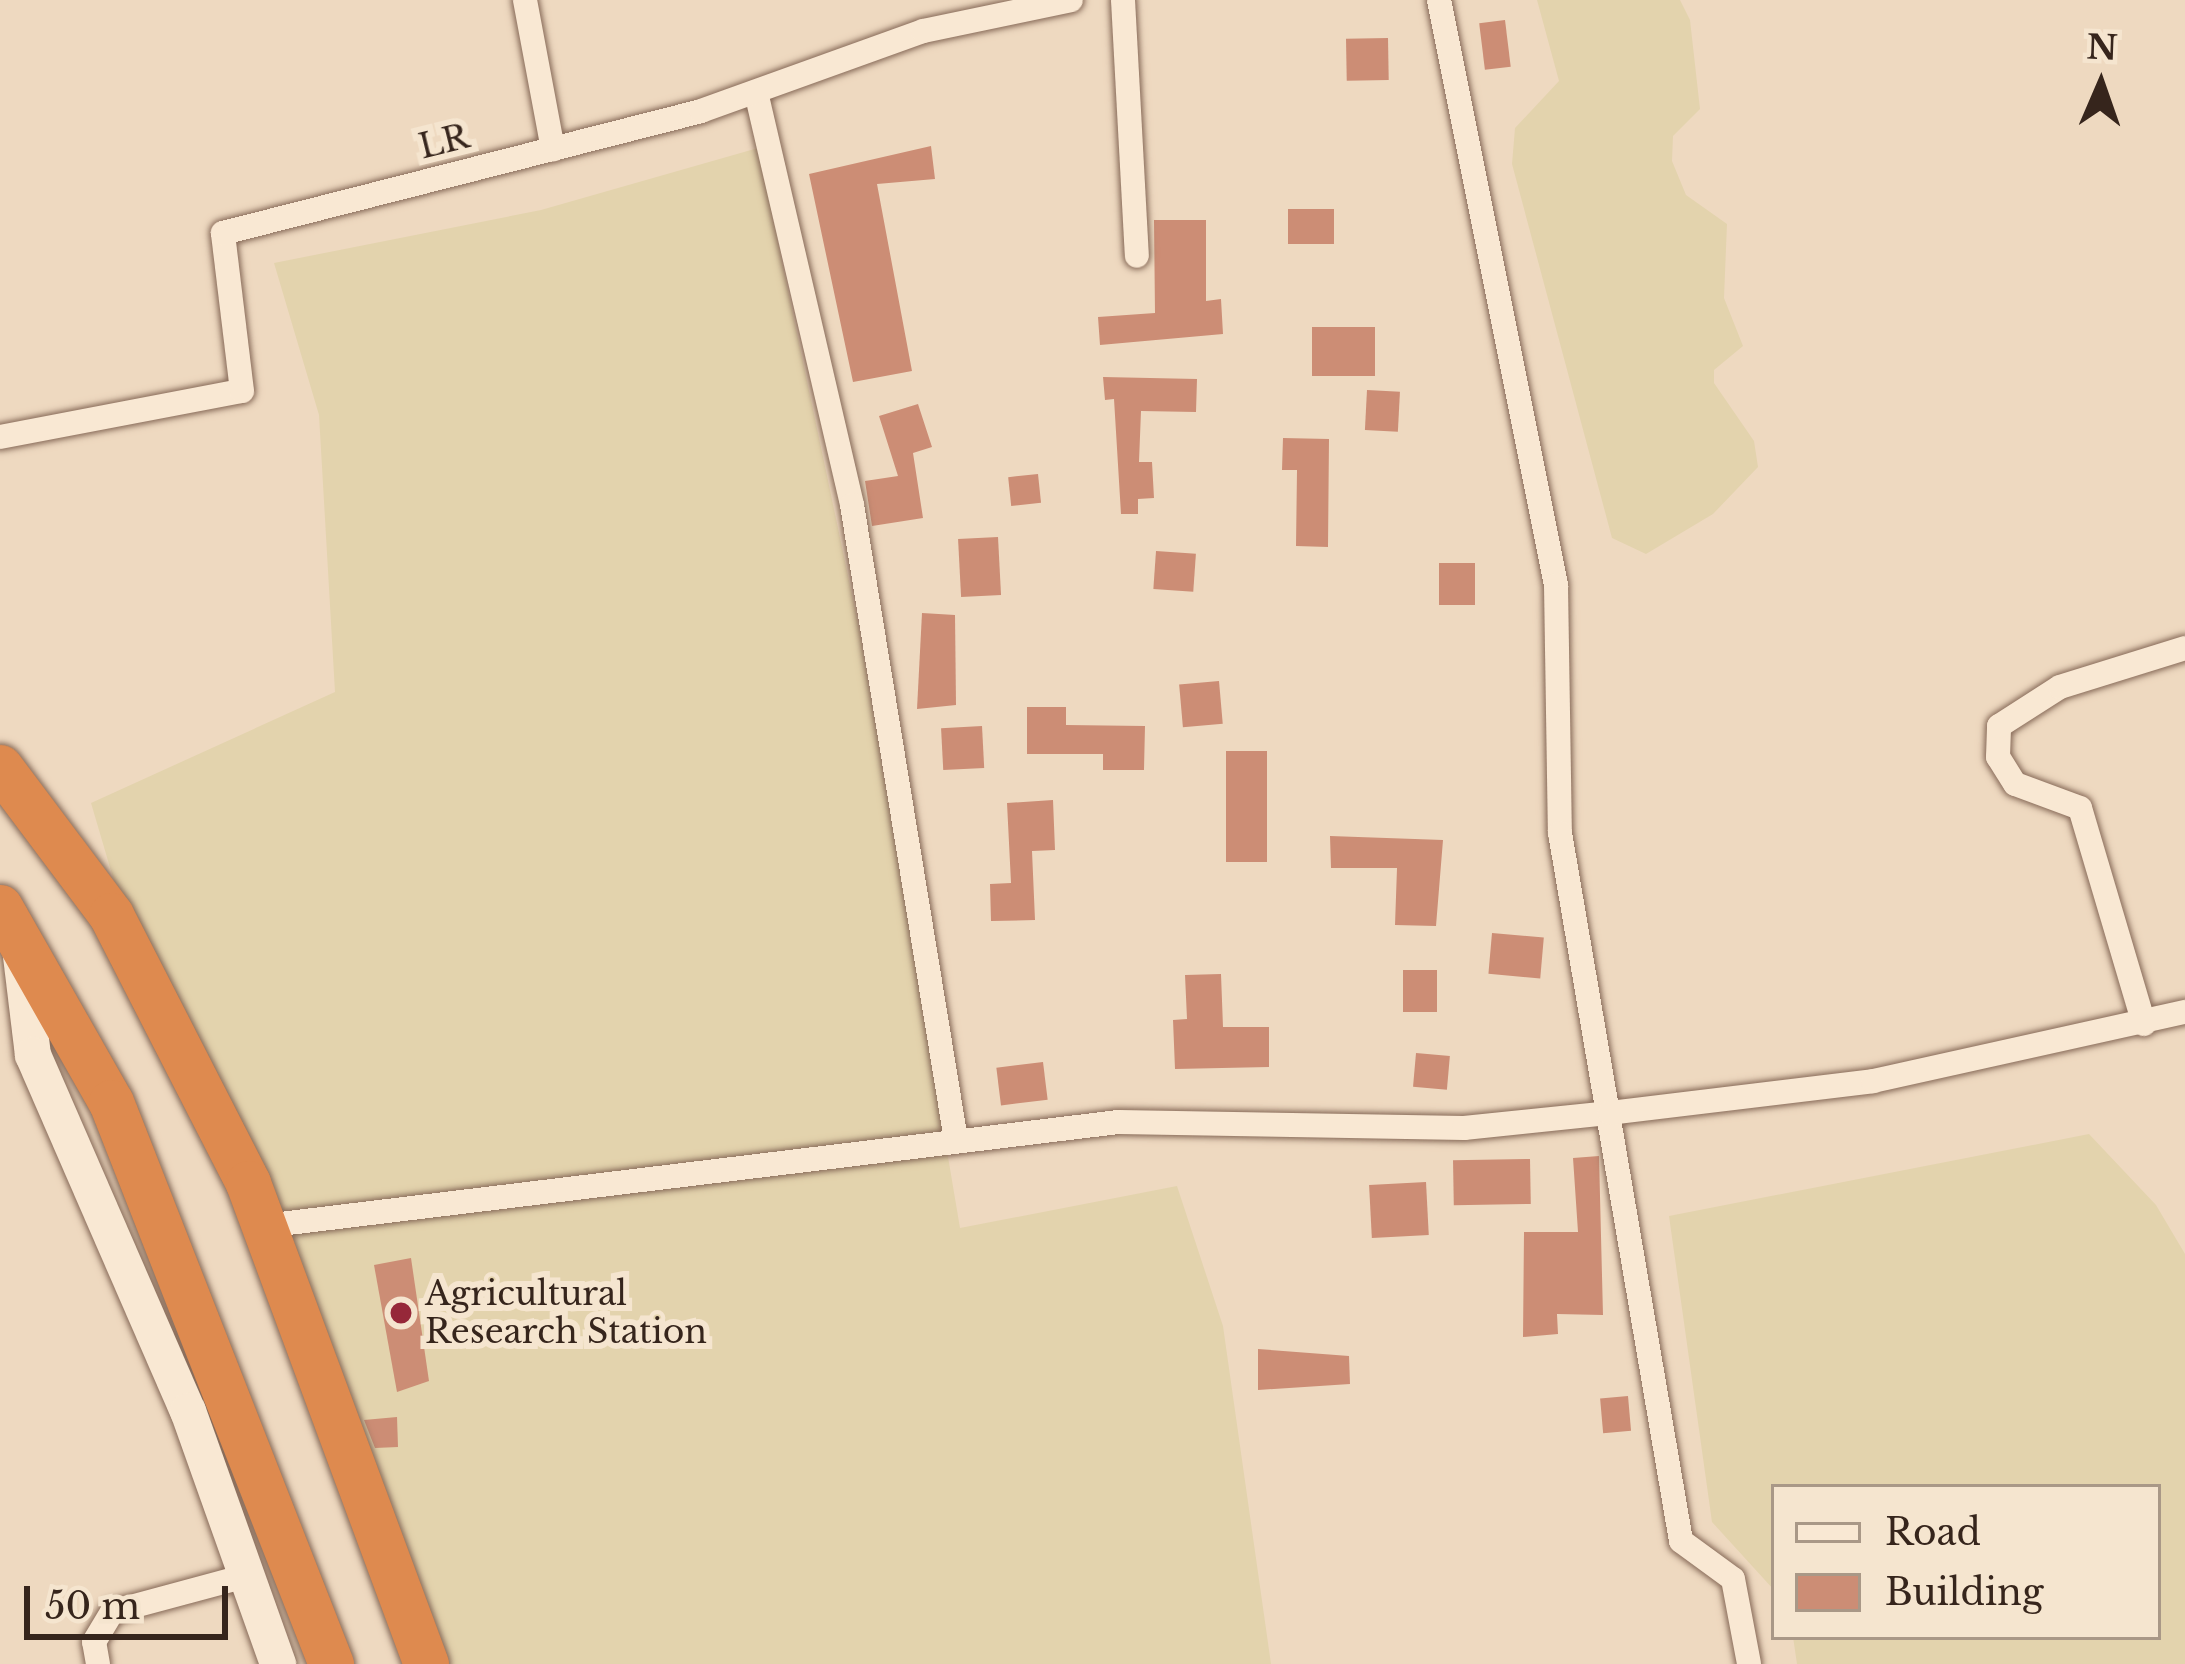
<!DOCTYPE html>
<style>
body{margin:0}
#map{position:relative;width:2185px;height:1664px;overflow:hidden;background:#eed9c0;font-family:"Libre Baskerville",serif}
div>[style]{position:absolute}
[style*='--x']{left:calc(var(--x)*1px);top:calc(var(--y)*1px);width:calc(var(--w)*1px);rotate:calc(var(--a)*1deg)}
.farmland>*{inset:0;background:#e3d3ad}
.building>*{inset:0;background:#cc8d75;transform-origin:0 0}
.roads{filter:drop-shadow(0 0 3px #876a58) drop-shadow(0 0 3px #876a58)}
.street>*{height:24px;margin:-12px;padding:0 12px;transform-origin:12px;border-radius:12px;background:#f9e8d3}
.secondary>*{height:36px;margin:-18px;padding:0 18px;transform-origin:18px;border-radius:18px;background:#f9e8d3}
.highway>*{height:45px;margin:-22.5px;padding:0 22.5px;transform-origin:22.5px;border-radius:22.5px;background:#de8a4f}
.dots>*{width:33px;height:33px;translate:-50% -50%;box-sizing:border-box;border:6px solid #f5e5cf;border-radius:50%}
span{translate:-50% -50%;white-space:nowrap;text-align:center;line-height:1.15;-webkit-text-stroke:12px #f5e5cf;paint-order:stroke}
.street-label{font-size:33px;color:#36251c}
.poi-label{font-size:33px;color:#36251c}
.left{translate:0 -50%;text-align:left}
.legend{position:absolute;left:1771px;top:1484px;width:390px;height:156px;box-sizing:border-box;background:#f5e5cf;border:3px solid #a99887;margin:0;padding:15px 21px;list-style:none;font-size:36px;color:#36251c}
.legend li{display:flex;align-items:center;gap:24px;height:60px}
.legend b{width:60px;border:3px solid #a99887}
.north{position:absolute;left:2041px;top:24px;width:120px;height:120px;-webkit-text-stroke:9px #f5e5cf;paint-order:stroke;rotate:2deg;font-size:33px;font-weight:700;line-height:48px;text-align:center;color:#36251c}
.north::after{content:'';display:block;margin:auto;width:42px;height:54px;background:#36251c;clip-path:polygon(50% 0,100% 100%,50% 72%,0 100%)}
.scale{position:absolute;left:24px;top:1586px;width:204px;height:54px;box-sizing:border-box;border:6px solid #36251c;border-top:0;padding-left:15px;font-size:36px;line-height:42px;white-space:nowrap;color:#36251c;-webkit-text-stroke:9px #f5e5cf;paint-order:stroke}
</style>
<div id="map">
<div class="farmland">
<i style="clip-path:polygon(1537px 0,1680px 0,1690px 20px,1700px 109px,1673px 136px,1672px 161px,1686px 195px,1727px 224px,1724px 298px,1743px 346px,1714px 370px,1714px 383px,1754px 441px,1758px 467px,1713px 514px,1646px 554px,1612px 538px,1512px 164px,1515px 128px,1559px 81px)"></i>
<i style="clip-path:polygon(758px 148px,859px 628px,960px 1228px,1177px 1186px,1223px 1326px,1271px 1664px,432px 1664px,119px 898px,91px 803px,335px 692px,319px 415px,274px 263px,541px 210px)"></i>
<i style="clip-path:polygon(2089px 1134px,2156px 1205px,2185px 1254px,2185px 1664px,1797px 1664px,1793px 1637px,2158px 1637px,2158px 1487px,1774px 1487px,1774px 1590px,1712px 1522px,1669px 1216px)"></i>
</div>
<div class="building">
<i style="left:1505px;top:20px;width:47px;height:26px;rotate:83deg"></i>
<i style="left:1388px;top:38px;width:42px;height:42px;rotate:89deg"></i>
<i style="clip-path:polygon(931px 146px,935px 179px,877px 184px,912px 371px,853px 382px,809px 174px)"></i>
<i style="left:1288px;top:209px;width:46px;height:35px"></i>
<i style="clip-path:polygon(1154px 220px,1206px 220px,1206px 301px,1221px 299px,1223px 334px,1100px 345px,1098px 317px,1155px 313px)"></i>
<i style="left:1375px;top:327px;width:49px;height:63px;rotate:90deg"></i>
<i style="clip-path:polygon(1103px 377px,1197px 379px,1196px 412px,1141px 411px,1139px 462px,1152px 462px,1154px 498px,1138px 499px,1138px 514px,1121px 514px,1114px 399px,1105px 400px)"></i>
<i style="left:1367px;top:390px;width:33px;height:40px;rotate:3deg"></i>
<i style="clip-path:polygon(918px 404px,932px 447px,913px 453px,923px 518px,872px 526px,865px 481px,898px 476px,879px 416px)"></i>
<i style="clip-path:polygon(1283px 438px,1329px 439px,1328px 547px,1296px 546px,1297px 470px,1282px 470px)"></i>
<i style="left:1038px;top:474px;width:29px;height:30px;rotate:84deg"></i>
<i style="left:998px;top:537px;width:58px;height:40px;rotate:87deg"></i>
<i style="left:1156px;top:551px;width:40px;height:38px;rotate:4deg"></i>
<i style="left:1439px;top:563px;width:36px;height:42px"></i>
<i style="clip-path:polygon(922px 613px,955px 615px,956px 705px,917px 709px)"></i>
<i style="left:1219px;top:681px;width:43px;height:40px;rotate:85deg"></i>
<i style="clip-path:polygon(1027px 707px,1066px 707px,1066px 725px,1145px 726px,1144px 770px,1103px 770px,1103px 754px,1027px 754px)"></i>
<i style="left:982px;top:726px;width:42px;height:41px;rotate:87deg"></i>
<i style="left:1226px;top:751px;width:41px;height:111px"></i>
<i style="clip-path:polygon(1053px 800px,1055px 850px,1032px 851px,1035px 920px,991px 921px,990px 884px,1011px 883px,1007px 803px)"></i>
<i style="clip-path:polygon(1330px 836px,1443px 840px,1436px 926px,1395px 925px,1397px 868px,1331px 868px)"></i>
<i style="left:1492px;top:933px;width:52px;height:41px;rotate:5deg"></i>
<i style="left:1437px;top:970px;width:42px;height:34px;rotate:90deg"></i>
<i style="clip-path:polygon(1221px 974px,1223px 1027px,1269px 1027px,1269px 1067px,1175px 1069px,1173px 1020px,1187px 1019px,1185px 975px)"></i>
<i style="left:1416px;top:1053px;width:34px;height:34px;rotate:5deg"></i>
<i style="left:1043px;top:1062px;width:38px;height:47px;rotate:83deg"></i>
<i style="clip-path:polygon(1599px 1156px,1603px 1315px,1557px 1314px,1558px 1334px,1523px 1337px,1524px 1232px,1578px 1232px,1573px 1158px)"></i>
<i style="left:1530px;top:1159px;width:45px;height:77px;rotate:89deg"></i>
<i style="left:1426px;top:1182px;width:53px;height:57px;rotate:87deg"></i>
<i style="clip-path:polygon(411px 1258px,429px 1381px,397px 1392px,374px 1265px)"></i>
<i style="clip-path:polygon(1258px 1349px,1349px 1356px,1350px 1384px,1258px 1390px)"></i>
<i style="left:1628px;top:1396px;width:35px;height:28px;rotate:85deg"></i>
<i style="clip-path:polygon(397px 1417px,398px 1447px,375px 1448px,364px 1420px)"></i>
</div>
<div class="roads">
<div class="street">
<i style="--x:525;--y:0;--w:152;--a:79.4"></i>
<i style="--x:1123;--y:0;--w:256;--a:86.9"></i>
<i style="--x:1439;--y:0;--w:597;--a:78.69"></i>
<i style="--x:1556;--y:585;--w:248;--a:89.1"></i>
<i style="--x:1560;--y:833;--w:718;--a:80.3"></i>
<i style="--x:1681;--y:1541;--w:64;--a:36.2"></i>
<i style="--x:1733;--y:1579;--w:86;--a:79.3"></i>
<i style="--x:756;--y:92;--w:424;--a:76.9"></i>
<i style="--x:852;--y:505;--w:643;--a:80.7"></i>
<i style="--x:0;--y:437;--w:246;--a:-10.8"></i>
<i style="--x:242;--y:391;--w:159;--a:-96.9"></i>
<i style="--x:223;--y:233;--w:493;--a:-14.3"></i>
<i style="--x:701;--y:111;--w:236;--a:-19.8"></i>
<i style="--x:923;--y:31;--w:151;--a:-11.8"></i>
<i style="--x:2144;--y:1024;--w:225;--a:-106.5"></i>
<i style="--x:2080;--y:808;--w:69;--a:-159.7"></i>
<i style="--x:2015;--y:784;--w:32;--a:-122"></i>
<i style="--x:1998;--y:757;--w:31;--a:-88"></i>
<i style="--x:1999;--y:726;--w:72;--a:-32.6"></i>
<i style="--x:2060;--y:687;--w:131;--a:-17.3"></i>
<i style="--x:264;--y:1226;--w:861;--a:-6.94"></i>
<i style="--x:1119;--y:1122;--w:345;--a:1"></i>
<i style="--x:1464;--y:1128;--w:147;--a:-5.9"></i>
<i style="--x:1610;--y:1113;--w:265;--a:-6.9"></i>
<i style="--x:1873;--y:1081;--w:320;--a:-12.5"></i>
<i style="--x:98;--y:1664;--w:22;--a:-100"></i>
<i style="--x:94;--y:1642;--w:35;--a:-59"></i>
<i style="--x:112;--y:1612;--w:138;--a:-15.1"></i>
</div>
<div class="secondary">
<i style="--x:20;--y:948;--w:108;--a:83.1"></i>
<i style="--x:33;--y:1055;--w:388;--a:66.5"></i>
<i style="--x:188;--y:1411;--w:269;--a:70.4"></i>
</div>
<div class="highway">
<i style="--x:0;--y:767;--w:185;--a:53.1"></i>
<i style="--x:111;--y:915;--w:301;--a:62.9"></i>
<i style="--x:248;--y:1183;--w:513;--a:69.69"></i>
<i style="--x:0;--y:907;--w:224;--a:60.4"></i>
<i style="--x:111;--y:1102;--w:604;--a:68.62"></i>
</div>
</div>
<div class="dots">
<i style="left:401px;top:1313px;background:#962839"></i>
</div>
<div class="street-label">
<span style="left:444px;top:142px;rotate:-14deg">LR</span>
</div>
<div class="poi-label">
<span class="left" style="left:425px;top:1313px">Agricultural<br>Research Station</span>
</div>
<ul class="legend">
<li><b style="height:15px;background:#f9e8d3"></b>Road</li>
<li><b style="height:33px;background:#cc8d75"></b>Building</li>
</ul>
<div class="north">N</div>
<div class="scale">50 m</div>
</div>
